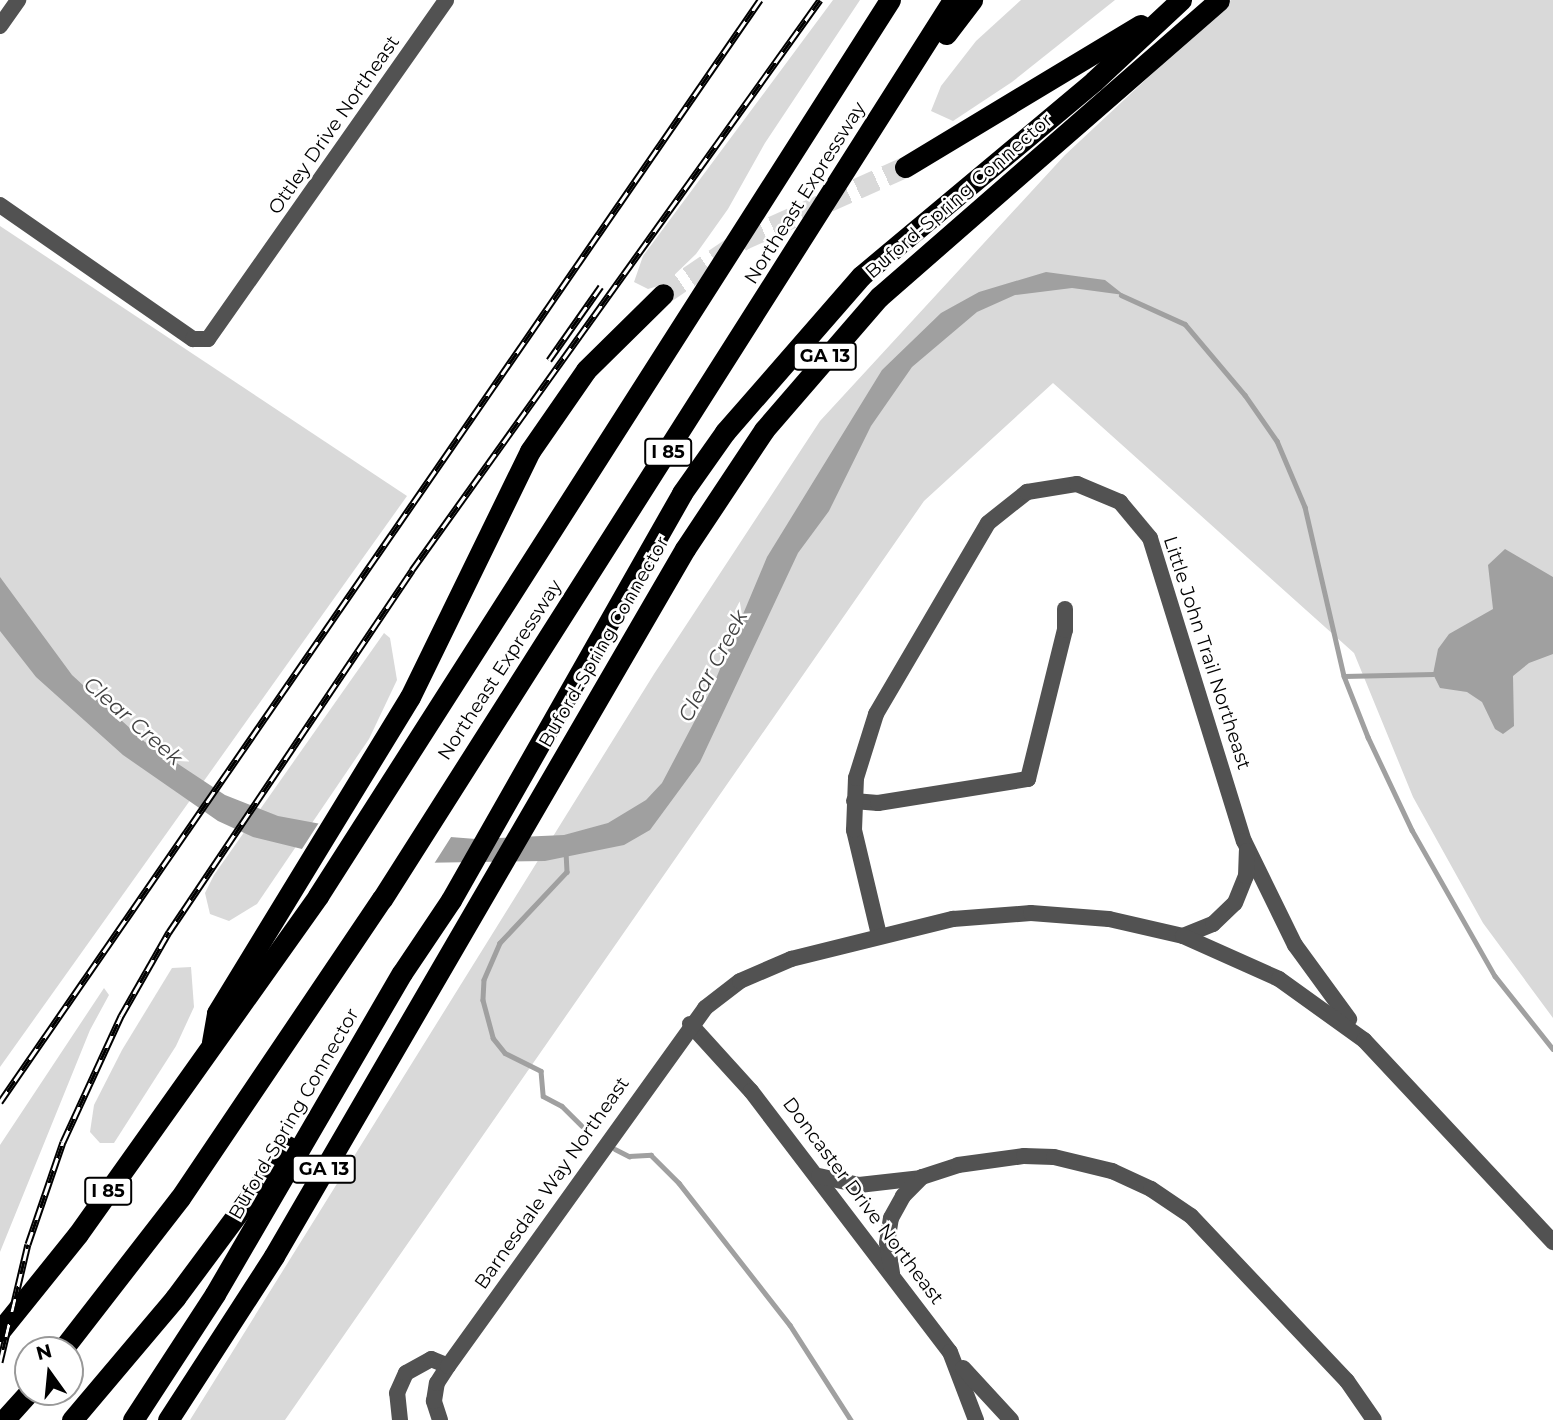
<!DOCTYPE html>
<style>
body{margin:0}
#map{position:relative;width:1553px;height:1420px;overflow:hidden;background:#fff;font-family:Montserrat,sans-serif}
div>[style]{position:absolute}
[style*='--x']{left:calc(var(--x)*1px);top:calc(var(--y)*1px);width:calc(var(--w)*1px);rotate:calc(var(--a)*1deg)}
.green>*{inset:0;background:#d9d9d9}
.water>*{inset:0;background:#a0a0a0}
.pier>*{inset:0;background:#fff}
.stream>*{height:4.5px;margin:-2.25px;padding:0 2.25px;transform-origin:2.25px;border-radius:2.25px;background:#a0a0a0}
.highway-tunnel>*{height:21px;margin-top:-10.5px;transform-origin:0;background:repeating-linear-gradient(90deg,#d9d9d9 0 21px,transparent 0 31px)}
.minor>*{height:16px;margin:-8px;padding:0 8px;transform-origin:8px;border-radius:8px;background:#525252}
.highway>*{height:21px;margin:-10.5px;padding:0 10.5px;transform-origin:10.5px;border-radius:10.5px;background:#000}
.rail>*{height:7px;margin-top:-3.5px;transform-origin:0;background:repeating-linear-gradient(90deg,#fff 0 13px,#000 0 26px);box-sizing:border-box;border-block:2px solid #000}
span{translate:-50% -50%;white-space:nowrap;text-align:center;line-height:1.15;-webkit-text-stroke:5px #fff;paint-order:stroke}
.shield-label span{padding:2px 5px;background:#fff;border:2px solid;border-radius:5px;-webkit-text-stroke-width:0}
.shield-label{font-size:18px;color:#000;font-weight:700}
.street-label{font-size:19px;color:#000}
.water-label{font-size:21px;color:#414141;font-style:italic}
.north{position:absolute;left:14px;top:1336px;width:70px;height:70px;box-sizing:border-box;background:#fff;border:2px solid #999;border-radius:50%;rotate:345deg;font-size:19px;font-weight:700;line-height:28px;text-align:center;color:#000}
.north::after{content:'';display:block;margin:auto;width:24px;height:32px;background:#000;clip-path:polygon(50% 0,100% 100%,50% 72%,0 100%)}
</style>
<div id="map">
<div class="green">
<i style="clip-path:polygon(833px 0,860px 0,765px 143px,728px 209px,696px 254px,665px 284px,648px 289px,634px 282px,643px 256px)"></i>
<i style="clip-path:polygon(1021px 0,1115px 0,1012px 82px,953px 121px,931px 111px,941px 86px,976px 41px)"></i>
<i style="clip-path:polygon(1231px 0,1553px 0,1553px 1018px,1483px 923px,1413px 797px,1354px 653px,1053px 383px,924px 501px,285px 1420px,190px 1420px,654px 674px,820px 421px,1065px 155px)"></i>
<i style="clip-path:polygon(0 226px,407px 496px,0 1067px)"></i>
<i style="clip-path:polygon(384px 633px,390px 638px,397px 680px,369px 739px,257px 904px,229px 921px,210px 914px,205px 893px,214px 875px)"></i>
<i style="clip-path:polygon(191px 967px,194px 1007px,176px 1046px,114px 1143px,100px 1143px,90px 1132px,94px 1105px,122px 1050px,172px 968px)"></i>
<i style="clip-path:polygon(104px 988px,109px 995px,90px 1030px,0 1252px,0 1145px)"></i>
</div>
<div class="water">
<i style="clip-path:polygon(1046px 272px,1105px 280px,1124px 295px,1072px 288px,1015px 295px,977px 312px,912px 367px,871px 426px,829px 511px,798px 553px,700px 762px,650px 830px,624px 845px,545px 861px,414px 863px,302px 849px,253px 837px,218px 821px,123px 755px,36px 677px,0 631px,0 577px,72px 675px,145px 742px,225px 795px,278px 816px,348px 829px,476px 839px,564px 835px,608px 823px,646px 800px,662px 783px,712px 688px,767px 557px,882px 370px,941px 313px,979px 292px)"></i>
<i style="clip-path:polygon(1505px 549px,1553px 577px,1553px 654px,1529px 663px,1513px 676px,1514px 726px,1503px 734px,1495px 729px,1482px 702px,1467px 692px,1440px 688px,1433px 674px,1438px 649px,1449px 634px,1493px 609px,1488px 565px)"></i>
</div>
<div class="pier">
<i style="clip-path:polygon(320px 821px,349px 826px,453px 834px,432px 867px,300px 852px)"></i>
</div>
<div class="stream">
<i style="--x:1121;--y:295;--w:70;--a:24.4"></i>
<i style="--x:1185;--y:324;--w:93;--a:49.8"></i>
<i style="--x:1245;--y:395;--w:56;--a:55.2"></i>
<i style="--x:1277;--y:441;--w:72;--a:67"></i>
<i style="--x:1305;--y:507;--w:173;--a:77"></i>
<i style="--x:1344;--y:676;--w:66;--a:68.5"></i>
<i style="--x:1368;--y:737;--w:103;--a:64.7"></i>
<i style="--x:1412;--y:830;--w:168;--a:60.4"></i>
<i style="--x:1495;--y:976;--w:93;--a:51.5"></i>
<i style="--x:1344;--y:676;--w:89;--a:-1.3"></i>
<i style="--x:566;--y:852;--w:20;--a:87"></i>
<i style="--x:567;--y:872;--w:98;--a:133.3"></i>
<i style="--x:500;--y:943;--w:40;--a:113.4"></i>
<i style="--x:484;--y:980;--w:20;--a:93"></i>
<i style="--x:483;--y:1000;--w:39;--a:75"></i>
<i style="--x:493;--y:1038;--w:19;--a:51"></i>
<i style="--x:505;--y:1053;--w:40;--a:26.6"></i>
<i style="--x:541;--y:1071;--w:25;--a:85"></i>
<i style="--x:543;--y:1096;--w:21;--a:28"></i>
<i style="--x:562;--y:1106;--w:28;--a:45"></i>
<i style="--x:615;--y:1149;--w:16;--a:27"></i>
<i style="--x:629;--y:1156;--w:22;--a:-3"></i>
<i style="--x:651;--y:1155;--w:40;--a:45"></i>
<i style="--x:679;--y:1183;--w:180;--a:52"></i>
<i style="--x:790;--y:1325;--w:113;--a:57.3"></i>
</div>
<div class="highway-tunnel">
<i style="--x:663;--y:294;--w:98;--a:-34.2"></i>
<i style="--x:744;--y:239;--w:176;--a:-24.1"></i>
</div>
<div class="minor">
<i style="--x:0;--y:26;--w:32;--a:-55"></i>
<i style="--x:0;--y:205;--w:235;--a:34.8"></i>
<i style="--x:193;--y:339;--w:15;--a:0"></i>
<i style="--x:208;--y:339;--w:414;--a:-54.9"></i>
<i style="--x:854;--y:801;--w:24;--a:5"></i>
<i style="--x:878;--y:803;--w:152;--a:-9.1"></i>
<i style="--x:1028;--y:779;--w:154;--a:-76.1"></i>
<i style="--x:1065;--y:630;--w:21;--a:-90"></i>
<i style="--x:879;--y:935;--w:108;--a:-103.4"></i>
<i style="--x:854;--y:830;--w:52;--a:-87.8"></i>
<i style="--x:856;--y:778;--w:67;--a:-72.6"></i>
<i style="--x:876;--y:714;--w:221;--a:-59.6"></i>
<i style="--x:988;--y:523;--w:50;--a:-38.5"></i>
<i style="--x:1027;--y:492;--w:51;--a:-9.1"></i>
<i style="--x:1077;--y:484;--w:47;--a:22.7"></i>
<i style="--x:1120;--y:502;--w:47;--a:50.2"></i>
<i style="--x:1150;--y:538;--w:317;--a:72.8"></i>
<i style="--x:1244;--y:841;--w:116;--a:63.9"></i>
<i style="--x:1295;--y:945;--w:92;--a:53.9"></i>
<i style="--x:1183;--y:936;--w:32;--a:-22"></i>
<i style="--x:1213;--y:924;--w:30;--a:-44"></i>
<i style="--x:1235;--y:903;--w:29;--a:-68"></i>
<i style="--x:1246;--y:876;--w:25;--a:-88"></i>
<i style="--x:690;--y:1024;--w:91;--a:47.7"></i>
<i style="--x:751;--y:1091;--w:328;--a:52.7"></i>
<i style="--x:950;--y:1352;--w:73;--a:69.1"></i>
<i style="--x:819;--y:1176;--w:41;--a:12.7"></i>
<i style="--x:859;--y:1185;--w:61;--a:-6.5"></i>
<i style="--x:892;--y:1273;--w:30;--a:-99"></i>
<i style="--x:887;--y:1243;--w:25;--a:-81"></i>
<i style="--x:891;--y:1218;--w:25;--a:-61"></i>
<i style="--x:903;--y:1196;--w:27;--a:-45"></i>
<i style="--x:922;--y:1177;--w:38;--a:-18"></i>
<i style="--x:958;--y:1165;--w:67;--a:-7.8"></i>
<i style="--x:1024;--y:1156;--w:30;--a:2"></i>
<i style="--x:1054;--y:1157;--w:60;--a:13.6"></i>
<i style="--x:1112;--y:1171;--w:43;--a:24.8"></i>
<i style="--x:1151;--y:1189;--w:48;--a:34"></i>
<i style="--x:1191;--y:1216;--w:227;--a:46.6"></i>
<i style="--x:1347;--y:1381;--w:47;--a:55.3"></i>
<i style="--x:963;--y:1368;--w:71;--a:47.3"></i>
<i style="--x:400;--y:1420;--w:27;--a:-96"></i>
<i style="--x:397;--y:1393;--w:22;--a:-66"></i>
<i style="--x:406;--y:1373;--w:29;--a:-29"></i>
<i style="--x:431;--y:1359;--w:18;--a:22"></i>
<i style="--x:440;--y:1420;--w:20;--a:-108"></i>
<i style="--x:434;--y:1401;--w:18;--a:-81"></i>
<i style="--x:437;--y:1383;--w:20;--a:-57"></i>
<i style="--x:448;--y:1366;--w:441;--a:-54.3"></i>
<i style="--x:705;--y:1008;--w:44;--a:-37.6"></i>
<i style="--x:740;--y:981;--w:56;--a:-23.3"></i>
<i style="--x:791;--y:959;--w:167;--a:-13.9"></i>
<i style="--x:953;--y:919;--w:78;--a:-4.4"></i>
<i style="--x:1031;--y:913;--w:78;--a:4.4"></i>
<i style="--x:1109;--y:919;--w:76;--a:12.9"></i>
<i style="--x:1183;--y:936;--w:105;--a:24.1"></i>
<i style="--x:1279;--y:979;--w:105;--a:35.7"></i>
<i style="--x:1364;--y:1040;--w:277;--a:46.9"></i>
</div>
<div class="highway">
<i style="--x:946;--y:34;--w:43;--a:-52.6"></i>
<i style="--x:905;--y:167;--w:275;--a:-31.1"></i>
<i style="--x:212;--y:1042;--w:29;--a:-80"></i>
<i style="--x:217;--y:1013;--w:370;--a:-58.6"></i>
<i style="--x:410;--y:697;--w:274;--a:-64"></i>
<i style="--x:530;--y:451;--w:98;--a:-55.3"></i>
<i style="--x:586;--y:370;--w:108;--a:-44.6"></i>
<i style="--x:0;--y:1331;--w:124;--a:-51.2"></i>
<i style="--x:78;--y:1234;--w:415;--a:-54.6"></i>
<i style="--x:318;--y:896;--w:1063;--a:-57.45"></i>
<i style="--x:62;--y:1350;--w:192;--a:-52.2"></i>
<i style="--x:180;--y:1198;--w:361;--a:-56"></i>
<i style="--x:382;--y:899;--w:1065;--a:-57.58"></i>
<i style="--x:4;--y:1420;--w:38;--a:-48"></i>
<i style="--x:72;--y:1420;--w:160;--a:-49.8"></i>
<i style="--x:175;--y:1298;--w:189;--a:-53.4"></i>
<i style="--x:133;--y:1420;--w:150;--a:-56.9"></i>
<i style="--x:215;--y:1294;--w:371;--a:-59.8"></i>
<i style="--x:402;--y:973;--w:88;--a:-56.1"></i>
<i style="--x:451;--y:900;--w:468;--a:-60.4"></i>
<i style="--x:682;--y:493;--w:75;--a:-54.8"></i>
<i style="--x:725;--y:432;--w:207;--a:-48.9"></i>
<i style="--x:861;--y:276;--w:304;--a:-39.9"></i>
<i style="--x:1094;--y:81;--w:119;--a:-43"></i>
<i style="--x:168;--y:1420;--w:195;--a:-57.1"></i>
<i style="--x:274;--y:1256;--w:818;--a:-59.83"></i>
<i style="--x:685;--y:549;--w:143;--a:-56.4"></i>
<i style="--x:764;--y:430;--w:176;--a:-49.2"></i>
<i style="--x:879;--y:297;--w:451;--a:-41.1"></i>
</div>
<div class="rail">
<i style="--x:549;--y:360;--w:90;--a:-54.9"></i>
<i style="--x:0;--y:1102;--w:1339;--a:-55.41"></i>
<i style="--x:0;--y:1362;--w:121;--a:-76.7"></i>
<i style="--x:28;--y:1244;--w:108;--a:-71.1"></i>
<i style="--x:63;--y:1142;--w:139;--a:-65.3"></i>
<i style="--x:121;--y:1016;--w:97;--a:-60.3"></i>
<i style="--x:169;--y:932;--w:436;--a:-56.1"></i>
<i style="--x:412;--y:570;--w:701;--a:-54.41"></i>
</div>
<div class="shield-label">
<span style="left:825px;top:356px">GA 13</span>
<span style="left:668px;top:452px">I 85</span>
<span style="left:324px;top:1169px">GA 13</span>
<span style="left:108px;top:1191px">I 85</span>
</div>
<div class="street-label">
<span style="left:334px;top:125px;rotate:-55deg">Ottley Drive Northeast</span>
<span style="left:805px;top:193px;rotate:-58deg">Northeast Expressway</span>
<span style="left:959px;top:196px;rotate:-41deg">Buford-Spring Connector</span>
<span style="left:604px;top:642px;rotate:-60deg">Buford-Spring Connector</span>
<span style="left:1207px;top:653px;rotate:72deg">Little John Trail Northeast</span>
<span style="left:500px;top:670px;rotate:-57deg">Northeast Expressway</span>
<span style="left:294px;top:1114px;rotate:-60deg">Buford-Spring Connector</span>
<span style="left:552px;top:1183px;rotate:-55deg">Barnesdale Way Northeast</span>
<span style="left:863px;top:1201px;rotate:53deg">Doncaster Drive Northeast</span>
</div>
<div class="water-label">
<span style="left:713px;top:666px;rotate:-62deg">Clear Creek</span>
<span style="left:133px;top:721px;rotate:41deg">Clear Creek</span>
</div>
<div class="north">N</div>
</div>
